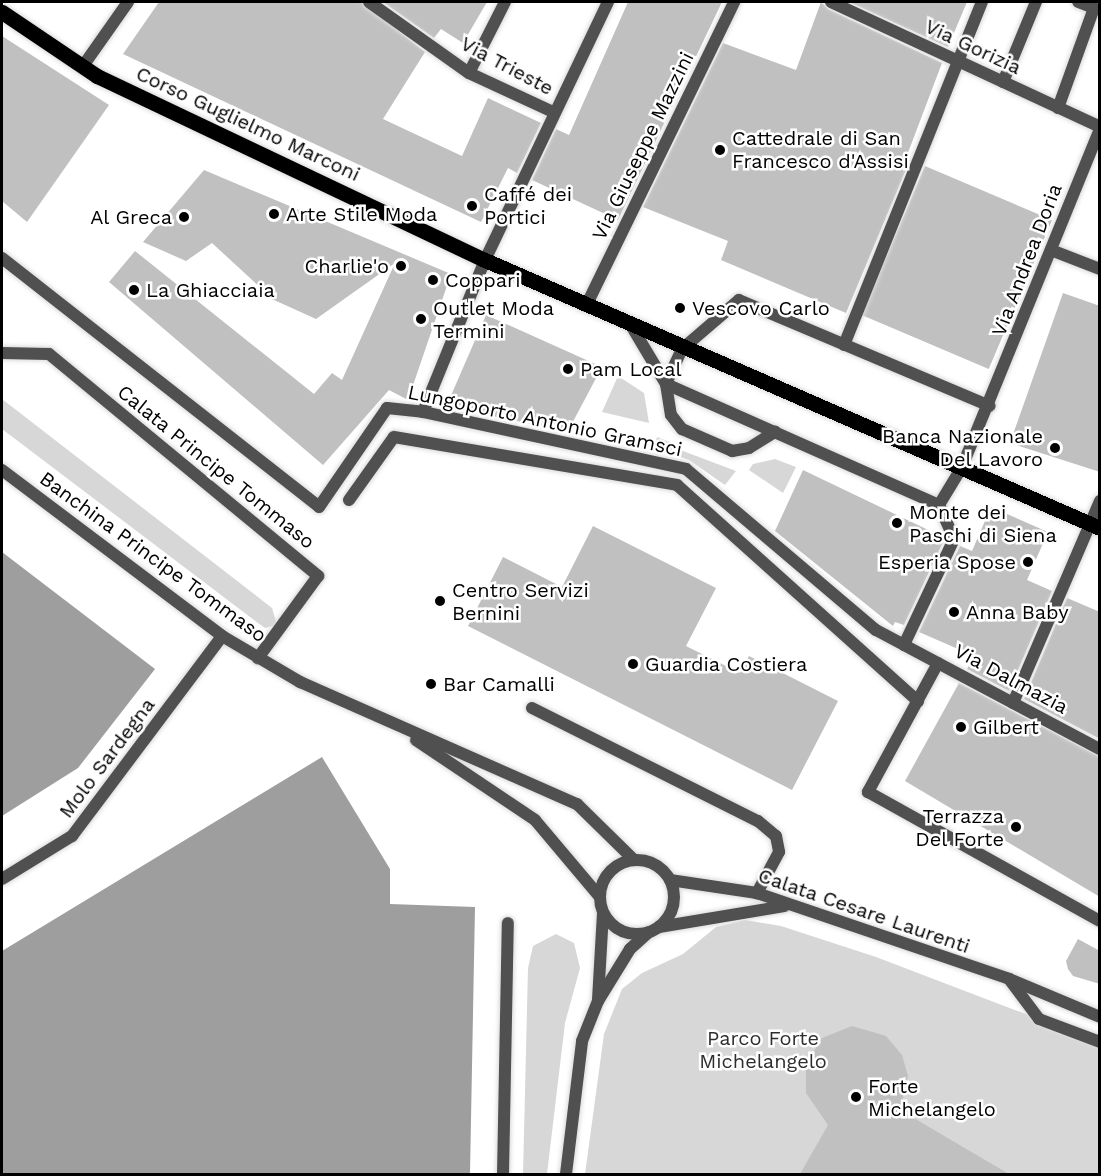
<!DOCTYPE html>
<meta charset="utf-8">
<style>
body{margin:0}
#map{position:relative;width:1101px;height:1176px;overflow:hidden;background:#fff;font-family:"Work Sans",sans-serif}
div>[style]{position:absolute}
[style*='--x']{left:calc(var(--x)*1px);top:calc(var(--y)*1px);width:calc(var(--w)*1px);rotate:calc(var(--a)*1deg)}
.green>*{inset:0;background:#d7d7d7}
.water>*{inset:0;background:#9e9e9e}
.building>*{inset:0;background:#c0c0c0;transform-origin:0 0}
.roads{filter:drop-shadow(0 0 2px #dbdbdb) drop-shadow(0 0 2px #dbdbdb)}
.service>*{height:12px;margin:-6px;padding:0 6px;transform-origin:6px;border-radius:6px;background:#505050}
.service>.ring{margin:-6px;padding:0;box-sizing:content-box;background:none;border:12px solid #505050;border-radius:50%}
.pedestrian>*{height:12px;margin:-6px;padding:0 6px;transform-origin:6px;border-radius:6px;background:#505050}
.minor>*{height:12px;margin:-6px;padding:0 6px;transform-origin:6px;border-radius:6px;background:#505050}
.primary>*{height:15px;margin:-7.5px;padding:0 7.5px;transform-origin:7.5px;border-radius:7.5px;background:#000}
.dots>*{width:16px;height:16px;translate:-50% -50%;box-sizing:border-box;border:3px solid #fff;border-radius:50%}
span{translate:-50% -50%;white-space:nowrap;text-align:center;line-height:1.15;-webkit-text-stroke:5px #fff;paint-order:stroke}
.street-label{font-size:20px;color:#000}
.poi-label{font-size:20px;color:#000}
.left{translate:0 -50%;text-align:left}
.right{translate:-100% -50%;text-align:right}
.park-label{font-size:20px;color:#2e2e2e}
.frame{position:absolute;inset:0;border:3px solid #000;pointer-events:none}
</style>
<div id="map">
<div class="green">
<i style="clip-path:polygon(618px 376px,644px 393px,649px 423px,602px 412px)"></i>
<i style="clip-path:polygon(2px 399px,272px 608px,277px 625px,265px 628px,258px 623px,2px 429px)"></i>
<i style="clip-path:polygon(657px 437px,677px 445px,675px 448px,736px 471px,725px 485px,689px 460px,654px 448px)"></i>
<i style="clip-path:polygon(775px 459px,796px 467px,783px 493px,749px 470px,753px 464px)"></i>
<i style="clip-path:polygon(745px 920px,781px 926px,876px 957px,1099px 1042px,1099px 1174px,585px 1174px,604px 1034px,622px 989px,642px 973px,683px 954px,716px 927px)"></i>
<i style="clip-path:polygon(556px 934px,574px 943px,580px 968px,565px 1023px,547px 1174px,523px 1174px,528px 968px,533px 946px)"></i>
</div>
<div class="water">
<i style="clip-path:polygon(2px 552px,155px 669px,78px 768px,2px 816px)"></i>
<i style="clip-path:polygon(322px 757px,390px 869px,390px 904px,475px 907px,470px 1174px,2px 1174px,2px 951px)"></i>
</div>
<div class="building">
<i style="clip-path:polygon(159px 2px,361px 2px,425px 52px,383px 119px,462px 156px,488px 98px,541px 123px,517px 173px,508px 168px,481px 222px,123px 54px)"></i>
<i style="clip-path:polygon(383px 2px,487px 2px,463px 43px,441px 29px,434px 38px)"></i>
<i style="clip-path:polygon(628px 2px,722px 2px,618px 220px,532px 180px,556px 129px,569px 135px)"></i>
<i style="clip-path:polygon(821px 2px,828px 9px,942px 63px,906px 158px,910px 160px,846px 313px,721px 260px,728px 241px,643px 207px,723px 43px,796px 70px)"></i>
<i style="clip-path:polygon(849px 2px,967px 2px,948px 47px)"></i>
<i style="clip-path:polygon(2px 36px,109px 105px,27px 222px,2px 201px)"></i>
<i style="left:925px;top:166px;width:138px;height:162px;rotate:23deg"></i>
<i style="clip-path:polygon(204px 170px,451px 274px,408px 400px,389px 390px,323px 465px,109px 282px,135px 251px,314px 394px,332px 373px,342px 380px,395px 263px,316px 319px,263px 295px,264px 291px,212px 243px,186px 261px,143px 242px)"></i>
<i style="clip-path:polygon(1063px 293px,1100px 306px,1100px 472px,1010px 443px)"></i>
<i style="clip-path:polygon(486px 315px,602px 367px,568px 431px,446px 407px)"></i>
<i style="clip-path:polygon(803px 470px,945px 538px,904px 625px,895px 622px,893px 626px,775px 531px)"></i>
<i style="clip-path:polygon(991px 507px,1048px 532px,1027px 580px,1052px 591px,1009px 691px,967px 669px,974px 656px,919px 632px,960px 546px,972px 551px)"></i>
<i style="clip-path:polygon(593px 526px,716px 588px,686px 646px,740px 673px,749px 656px,838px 701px,792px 790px,468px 626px,503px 557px,562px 587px)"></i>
<i style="clip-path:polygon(1067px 598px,1100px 612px,1100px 739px,1024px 699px)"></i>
<i style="clip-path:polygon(959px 683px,1100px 757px,1100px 897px,905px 781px)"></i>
<i style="clip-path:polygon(1078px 939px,1100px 951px,1100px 984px,1073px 976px,1068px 969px,1066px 961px)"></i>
<i style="clip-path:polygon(852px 1026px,886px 1036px,902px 1055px,908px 1076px,900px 1110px,1009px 1174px,800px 1174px,828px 1125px,806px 1093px,806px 1064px,822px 1038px)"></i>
</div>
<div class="roads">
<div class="service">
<i style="--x:632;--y:327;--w:66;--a:59.2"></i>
<i style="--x:682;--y:349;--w:38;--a:115"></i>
<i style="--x:666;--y:384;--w:31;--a:81"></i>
<i style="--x:671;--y:415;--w:18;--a:52"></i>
<i style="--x:682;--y:429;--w:55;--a:23.7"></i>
<i style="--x:732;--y:451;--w:17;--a:-10"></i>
<i style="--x:749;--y:448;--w:31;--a:-32"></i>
<i style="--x:666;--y:384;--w:299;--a:23.9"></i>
<i style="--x:939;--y:505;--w:44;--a:-58.8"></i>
<i style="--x:423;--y:412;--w:269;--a:12.2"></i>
<i style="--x:686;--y:469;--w:249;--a:40.3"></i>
<i style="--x:876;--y:630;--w:32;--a:28"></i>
<i style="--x:2;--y:470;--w:276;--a:37"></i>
<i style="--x:222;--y:636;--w:91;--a:30.5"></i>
<i style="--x:300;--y:682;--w:303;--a:23.8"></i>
<i style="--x:577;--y:804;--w:80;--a:44.5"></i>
<i style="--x:532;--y:708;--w:253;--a:26.6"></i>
<i style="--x:758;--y:821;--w:23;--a:40"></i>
<i style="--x:776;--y:836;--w:16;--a:79"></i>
<i style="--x:779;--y:852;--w:47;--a:118.2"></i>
<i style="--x:416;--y:740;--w:143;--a:33.9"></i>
<i style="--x:535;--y:820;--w:99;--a:49.9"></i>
<i class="ring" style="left:600px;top:860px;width:62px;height:62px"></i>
<i style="--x:2;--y:879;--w:82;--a:-31.6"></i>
<i style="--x:72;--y:836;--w:250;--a:-53.1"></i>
<i style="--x:670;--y:880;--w:88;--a:8.5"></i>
<i style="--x:757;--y:893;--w:266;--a:18.8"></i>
<i style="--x:603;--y:913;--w:88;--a:93.3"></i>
<i style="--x:598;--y:1001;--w:61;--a:-58.4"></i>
<i style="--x:630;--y:949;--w:25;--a:-42"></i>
<i style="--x:659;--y:927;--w:127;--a:-9.5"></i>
<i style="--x:1100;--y:1017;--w:99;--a:-157.3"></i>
<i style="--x:1009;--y:979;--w:50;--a:53.1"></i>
<i style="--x:1039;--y:1019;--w:65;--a:20.7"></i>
<i style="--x:503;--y:1174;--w:251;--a:-88.9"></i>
<i style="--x:566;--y:1174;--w:134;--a:-83.1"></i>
<i style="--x:582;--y:1041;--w:43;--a:-68.2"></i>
</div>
<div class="pedestrian">
<i style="--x:2;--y:258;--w:403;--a:38.1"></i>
<i style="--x:319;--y:507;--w:120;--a:-55.5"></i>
<i style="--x:387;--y:408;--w:36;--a:6"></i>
<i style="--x:2;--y:353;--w:47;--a:1.2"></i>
<i style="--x:49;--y:354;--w:349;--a:39.5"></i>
<i style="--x:318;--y:576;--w:102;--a:126.2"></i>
<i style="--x:349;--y:500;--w:77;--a:-54.5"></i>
<i style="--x:394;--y:437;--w:287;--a:9.6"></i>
<i style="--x:677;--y:485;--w:324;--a:41.9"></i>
<i style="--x:938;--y:663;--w:147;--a:118.5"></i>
<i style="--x:868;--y:792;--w:265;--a:29.1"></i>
</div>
<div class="minor">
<i style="--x:369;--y:2;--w:123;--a:35.4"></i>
<i style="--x:469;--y:73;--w:93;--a:24.9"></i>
<i style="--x:831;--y:2;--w:297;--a:24.9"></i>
<i style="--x:83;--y:66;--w:78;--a:-54.9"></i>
<i style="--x:469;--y:73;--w:80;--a:-63.1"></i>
<i style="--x:1003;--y:82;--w:87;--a:-67.6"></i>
<i style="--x:1058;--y:108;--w:106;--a:-70.2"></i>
<i style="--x:1094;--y:8;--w:17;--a:-159"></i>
<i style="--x:1051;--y:250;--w:53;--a:21.2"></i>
<i style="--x:586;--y:306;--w:338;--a:-64"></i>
<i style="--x:844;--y:345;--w:370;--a:-68.1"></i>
<i style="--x:682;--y:349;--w:75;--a:-40.7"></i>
<i style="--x:739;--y:300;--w:272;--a:22.9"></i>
<i style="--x:423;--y:412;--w:164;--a:-67.8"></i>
<i style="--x:485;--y:260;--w:286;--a:-64.5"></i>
<i style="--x:962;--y:467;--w:365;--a:-67.8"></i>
<i style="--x:939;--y:505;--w:37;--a:66"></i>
<i style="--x:954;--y:539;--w:117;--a:115.3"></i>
<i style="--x:904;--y:645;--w:222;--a:28"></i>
<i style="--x:1013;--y:703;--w:220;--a:-66.7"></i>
</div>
<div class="primary">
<i style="--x:2;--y:12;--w:115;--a:34"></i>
<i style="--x:97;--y:76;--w:429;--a:25.4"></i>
<i style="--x:485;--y:260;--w:671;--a:23.55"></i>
</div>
</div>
<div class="dots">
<i style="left:720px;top:150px;background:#000"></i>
<i style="left:472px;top:206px;background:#000"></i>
<i style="left:274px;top:214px;background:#000"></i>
<i style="left:184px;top:217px;background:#000"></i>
<i style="left:401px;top:266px;background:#000"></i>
<i style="left:433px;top:280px;background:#000"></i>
<i style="left:134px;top:290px;background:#000"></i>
<i style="left:680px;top:308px;background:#000"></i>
<i style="left:421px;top:319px;background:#000"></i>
<i style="left:568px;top:369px;background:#000"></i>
<i style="left:1055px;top:448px;background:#000"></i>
<i style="left:897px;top:523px;background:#000"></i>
<i style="left:1028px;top:562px;background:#000"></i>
<i style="left:440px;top:601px;background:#000"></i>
<i style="left:954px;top:612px;background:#000"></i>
<i style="left:633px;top:664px;background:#000"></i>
<i style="left:431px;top:684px;background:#000"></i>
<i style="left:961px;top:727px;background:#000"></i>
<i style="left:1016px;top:827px;background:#000"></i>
<i style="left:856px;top:1097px;background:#000"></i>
</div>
<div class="street-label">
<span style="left:973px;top:47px;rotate:25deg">Via Gorizia</span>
<span style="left:507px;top:66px;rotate:28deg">Via Trieste</span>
<span style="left:248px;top:124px;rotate:25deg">Corso Guglielmo Marconi</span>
<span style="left:643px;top:146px;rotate:-64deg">Via Giuseppe Mazzini</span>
<span style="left:1027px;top:260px;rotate:-69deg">Via Andrea Doria</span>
<span style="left:545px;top:421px;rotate:12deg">Lungoporto Antonio Gramsci</span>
<span style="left:216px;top:467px;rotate:39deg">Calata Principe Tommaso</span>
<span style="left:153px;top:557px;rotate:36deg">Banchina Principe Tommaso</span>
<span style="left:1011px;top:679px;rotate:28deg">Via Dalmazia</span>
<span style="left:107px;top:758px;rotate:-53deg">Molo Sardegna</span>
<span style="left:864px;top:911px;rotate:19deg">Calata Cesare Laurenti</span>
</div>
<div class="poi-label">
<span class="left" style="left:732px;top:150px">Cattedrale di San<br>Francesco d'Assisi</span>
<span class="left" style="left:484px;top:206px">Caffé dei<br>Portici</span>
<span class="left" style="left:286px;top:214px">Arte Stile Moda</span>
<span class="right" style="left:172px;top:217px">Al Greca</span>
<span class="right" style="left:389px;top:266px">Charlie'o</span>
<span class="left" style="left:445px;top:280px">Coppari</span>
<span class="left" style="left:146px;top:290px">La Ghiacciaia</span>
<span class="left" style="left:433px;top:320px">Outlet Moda<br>Termini</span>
<span class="left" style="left:692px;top:308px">Vescovo Carlo</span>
<span class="left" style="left:580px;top:369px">Pam Local</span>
<span class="right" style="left:1043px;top:448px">Banca Nazionale<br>Del Lavoro</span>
<span class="left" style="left:909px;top:524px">Monte dei<br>Paschi di Siena</span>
<span class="right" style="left:1016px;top:562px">Esperia Spose</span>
<span class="left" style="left:452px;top:602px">Centro Servizi<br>Bernini</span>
<span class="left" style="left:966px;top:612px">Anna Baby</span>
<span class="left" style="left:645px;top:664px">Guardia Costiera</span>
<span class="left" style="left:443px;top:684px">Bar Camalli</span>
<span class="left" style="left:973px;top:727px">Gilbert</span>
<span class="right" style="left:1004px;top:828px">Terrazza<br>Del Forte</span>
<span class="left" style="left:868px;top:1098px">Forte<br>Michelangelo</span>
</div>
<div class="park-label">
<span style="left:763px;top:1050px">Parco Forte<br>Michelangelo</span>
</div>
<div class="frame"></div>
</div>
